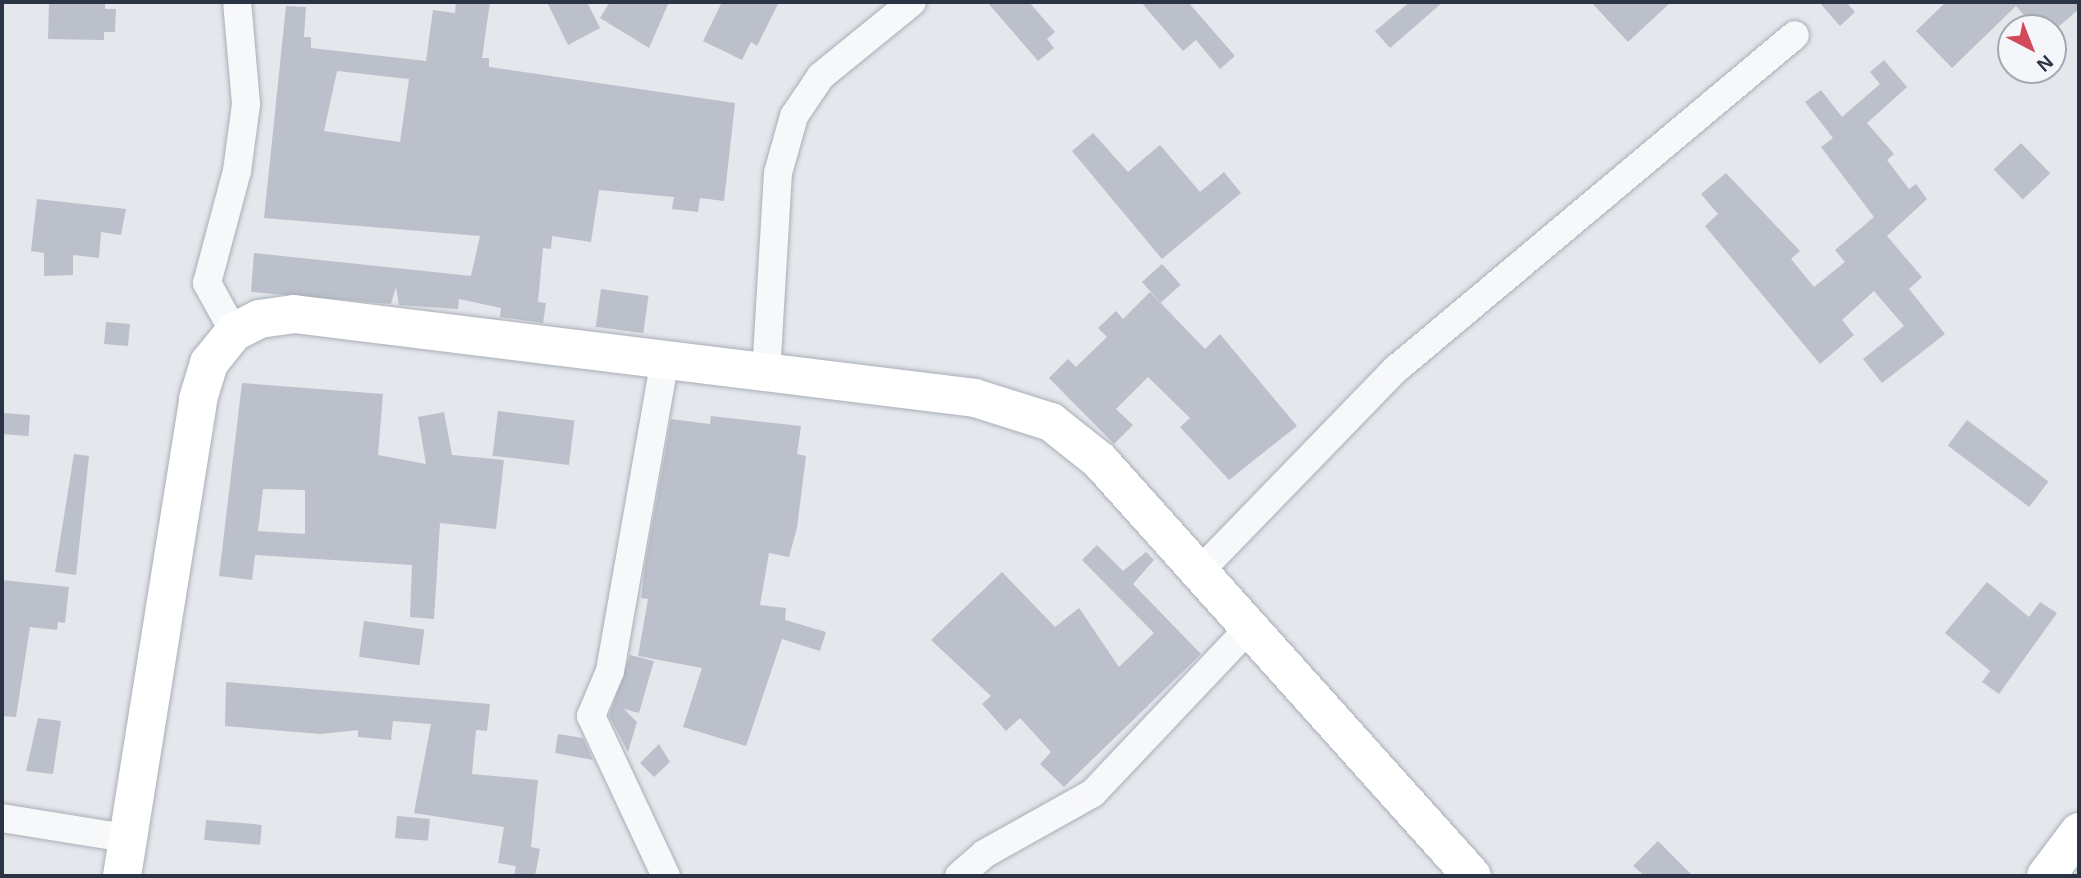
<!DOCTYPE html>
<style>
body{margin:0}
#map{position:relative;width:2081px;height:878px;overflow:hidden;background:#e4e7ec;font-family:Helvetica,sans-serif}
div>[style]{position:absolute}
[style*='--x']{left:calc(var(--x)*1px);top:calc(var(--y)*1px);width:calc(var(--w)*1px);rotate:calc(var(--a)*1deg)}
.building>*{inset:0;background:#bbc0ca;transform-origin:0 0}
.roads{filter:drop-shadow(0 0 2px #a9aeb7) drop-shadow(0 0 2px #a9aeb7)}
.street>*{height:28px;margin:-14px;padding:0 14px;transform-origin:14px;border-radius:14px;background:#f7f8fa}
.secondary>*{height:38px;margin:-19px;padding:0 19px;transform-origin:19px;border-radius:19px;background:#fff}
.highway>*{height:38px;margin:-19px;padding:0 19px;transform-origin:19px;border-radius:19px;background:#fff}
span{translate:-50% -50%;white-space:nowrap;text-align:center;line-height:1.15;-webkit-text-stroke:6px #f4f6f9;paint-order:stroke}
.frame{position:absolute;inset:0;border:4px solid #2b3445;pointer-events:none}
.north{position:absolute;left:1997px;top:14px;width:70px;height:70px;box-sizing:border-box;background:#f4f6f9;border:2px solid #a4a8b1;border-radius:50%;rotate:138deg;font-size:19px;font-weight:700;line-height:28px;text-align:center;color:#2b3445}
.north::after{content:'';display:block;margin:auto;width:24px;height:32px;background:#d1495b;clip-path:polygon(50% 0,100% 100%,50% 72%,0 100%)}
</style>
<div id="map">
<div class="building">
<i style="clip-path:polygon(49px 2px,105px 2px,105px 9px,116px 9px,115px 32px,104px 32px,104px 40px,48px 39px)"></i>
<i style="clip-path:polygon(evenodd,456px 2px,490px 2px,482px 58px,489px 58px,489px 67px,735px 103px,724px 201px,700px 198px,698px 212px,672px 209px,674px 197px,599px 190px,591px 242px,552px 236px,551px 249px,543px 248px,538px 302px,546px 303px,543px 323px,500px 317px,501px 308px,459px 299px,458px 309px,399px 305px,396px 287px,391px 304px,251px 292px,254px 253px,471px 276px,480px 236px,264px 218px,286px 6px,306px 7px,304px 37px,311px 37px,311px 48px,426px 61px,433px 10px,455px 13px,456px 2px,337px 71px,409px 79px,400px 142px,324px 131px,337px 71px)"></i>
<i style="clip-path:polygon(547px 2px,587px 2px,600px 28px,568px 45px)"></i>
<i style="clip-path:polygon(610px 2px,669px 2px,649px 48px,600px 18px)"></i>
<i style="clip-path:polygon(722px 2px,779px 2px,757px 46px,751px 42px,742px 60px,703px 41px)"></i>
<i style="clip-path:polygon(987px 2px,1029px 2px,1055px 32px,1047px 39px,1054px 48px,1038px 61px)"></i>
<i style="clip-path:polygon(1141px 2px,1188px 2px,1235px 56px,1220px 69px,1196px 40px,1183px 51px)"></i>
<i style="clip-path:polygon(1410px 2px,1443px 2px,1390px 48px,1375px 31px)"></i>
<i style="clip-path:polygon(1591px 2px,1671px 2px,1628px 42px)"></i>
<i style="clip-path:polygon(1819px 2px,1846px 2px,1855px 12px,1840px 26px)"></i>
<i style="clip-path:polygon(1946px 2px,2079px 2px,2079px 9px,2057px 28px,2035px 28px,2016px 6px,1952px 68px,1916px 31px)"></i>
<i style="clip-path:polygon(1884px 60px,1907px 87px,1867px 123px,1894px 154px,1887px 160px,1909px 189px,1916px 184px,1927px 199px,1887px 236px,1922px 277px,1909px 289px,1945px 334px,1882px 383px,1863px 359px,1904px 326px,1874px 291px,1842px 320px,1854px 335px,1820px 364px,1705px 226px,1718px 214px,1701px 194px,1726px 173px,1800px 251px,1791px 259px,1814px 287px,1845px 262px,1835px 250px,1874px 217px,1821px 147px,1833px 138px,1805px 102px,1821px 90px,1842px 117px,1880px 84px,1870px 72px)"></i>
<i style="clip-path:polygon(1093px 133px,1128px 172px,1160px 145px,1200px 192px,1224px 172px,1241px 193px,1162px 259px,1072px 151px)"></i>
<i style="left:2021px;top:143px;width:42px;height:38px;rotate:46deg"></i>
<i style="clip-path:polygon(37px 199px,126px 209px,121px 235px,101px 232px,99px 258px,73px 255px,73px 275px,44px 276px,44px 253px,31px 251px)"></i>
<i style="left:1162px;top:264px;width:28px;height:27px;rotate:48deg"></i>
<i style="left:601px;top:289px;width:48px;height:38px;rotate:8deg"></i>
<i style="clip-path:polygon(1150px 292px,1205px 349px,1220px 334px,1297px 426px,1229px 480px,1180px 427px,1190px 418px,1148px 377px,1116px 409px,1133px 425px,1114px 444px,1049px 378px,1068px 359px,1076px 367px,1107px 337px,1098px 328px,1116px 311px,1123px 319px)"></i>
<i style="left:106px;top:322px;width:24px;height:22px;rotate:5deg"></i>
<i style="clip-path:polygon(evenodd,242px 383px,383px 394px,378px 455px,426px 464px,418px 417px,444px 412px,452px 455px,504px 460px,496px 529px,440px 523px,434px 619px,410px 617px,412px 565px,255px 555px,252px 580px,219px 576px,242px 383px,263px 489px,305px 490px,305px 534px,258px 531px,263px 489px)"></i>
<i style="left:498px;top:411px;width:77px;height:45px;rotate:7deg"></i>
<i style="left:2px;top:413px;width:28px;height:21px;rotate:4deg"></i>
<i style="clip-path:polygon(711px 416px,801px 426px,797px 454px,806px 456px,797px 528px,789px 557px,769px 553px,760px 605px,786px 608px,785px 620px,826px 632px,820px 651px,782px 639px,746px 746px,683px 727px,702px 668px,638px 656px,648px 599px,641px 598px,645px 565px,671px 419px,710px 424px)"></i>
<i style="left:1967px;top:420px;width:102px;height:32px;rotate:37deg"></i>
<i style="clip-path:polygon(74px 454px,89px 456px,76px 575px,55px 572px)"></i>
<i style="clip-path:polygon(1097px 545px,1123px 571px,1146px 552px,1154px 560px,1133px 584px,1201px 654px,1064px 787px,1040px 764px,1051px 752px,1020px 718px,1006px 731px,982px 704px,991px 696px,931px 640px,1002px 572px,1055px 627px,1079px 608px,1119px 667px,1154px 633px,1082px 560px)"></i>
<i style="clip-path:polygon(2px 580px,69px 587px,65px 623px,58px 622px,57px 630px,30px 627px,16px 717px,2px 716px)"></i>
<i style="clip-path:polygon(1987px 582px,2029px 617px,2040px 602px,2057px 613px,1999px 694px,1982px 682px,1990px 671px,1945px 633px)"></i>
<i style="left:364px;top:621px;width:61px;height:36px;rotate:8deg"></i>
<i style="clip-path:polygon(630px 655px,654px 661px,639px 713px,624px 709px,637px 722px,628px 752px,609px 716px)"></i>
<i style="clip-path:polygon(226px 682px,490px 704px,487px 731px,476px 730px,472px 774px,538px 780px,531px 847px,540px 849px,535px 876px,514px 876px,516px 866px,498px 863px,504px 827px,414px 813px,431px 724px,393px 721px,391px 740px,358px 737px,358px 730px,321px 734px,225px 726px)"></i>
<i style="clip-path:polygon(38px 718px,61px 721px,53px 774px,26px 771px)"></i>
<i style="clip-path:polygon(558px 734px,583px 738px,593px 760px,555px 753px)"></i>
<i style="clip-path:polygon(659px 744px,670px 762px,654px 777px,640px 763px)"></i>
<i style="left:397px;top:816px;width:33px;height:22px;rotate:5deg"></i>
<i style="left:206px;top:820px;width:56px;height:20px;rotate:5deg"></i>
<i style="clip-path:polygon(1658px 841px,1693px 876px,1645px 876px,1633px 866px)"></i>
</div>
<div class="roads">
<div class="street">
<i style="--x:234;--y:332;--w:56;--a:-118.9"></i>
<i style="--x:207;--y:283;--w:116;--a:-75"></i>
<i style="--x:237;--y:171;--w:68;--a:-82.3"></i>
<i style="--x:246;--y:104;--w:102;--a:-95"></i>
<i style="--x:665;--y:359;--w:317;--a:100"></i>
<i style="--x:610;--y:671;--w:49;--a:112.9"></i>
<i style="--x:591;--y:716;--w:177;--a:64.9"></i>
<i style="--x:766;--y:374;--w:201;--a:-86.6"></i>
<i style="--x:778;--y:173;--w:59;--a:-74.3"></i>
<i style="--x:794;--y:116;--w:48;--a:-56"></i>
<i style="--x:821;--y:76;--w:117;--a:-39.1"></i>
<i style="--x:1199;--y:572;--w:283;--a:-45.9"></i>
<i style="--x:1396;--y:369;--w:520;--a:-39.93"></i>
<i style="--x:2;--y:818;--w:125;--a:9.2"></i>
<i style="--x:959;--y:876;--w:33;--a:-41"></i>
<i style="--x:984;--y:854;--w:125;--a:-29.2"></i>
<i style="--x:1093;--y:793;--w:227;--a:-46.6"></i>
</div>
<div class="secondary">
<i style="--x:122;--y:876;--w:483;--a:-80.9"></i>
<i style="--x:198;--y:399;--w:38;--a:-73"></i>
<i style="--x:209;--y:363;--w:40;--a:-51"></i>
<i style="--x:234;--y:332;--w:28;--a:-27"></i>
<i style="--x:259;--y:319;--w:35;--a:-8"></i>
<i style="--x:294;--y:314;--w:686;--a:7.03"></i>
<i style="--x:975;--y:398;--w:80;--a:17.5"></i>
<i style="--x:1051;--y:422;--w:63;--a:38.5"></i>
<i style="--x:1100;--y:461;--w:557;--a:48.13"></i>
</div>
<div class="highway">
<i style="--x:2046;--y:876;--w:55;--a:-53.1"></i>
</div>
</div>
<div class="frame"></div>
<div class="north">N</div>
</div>
